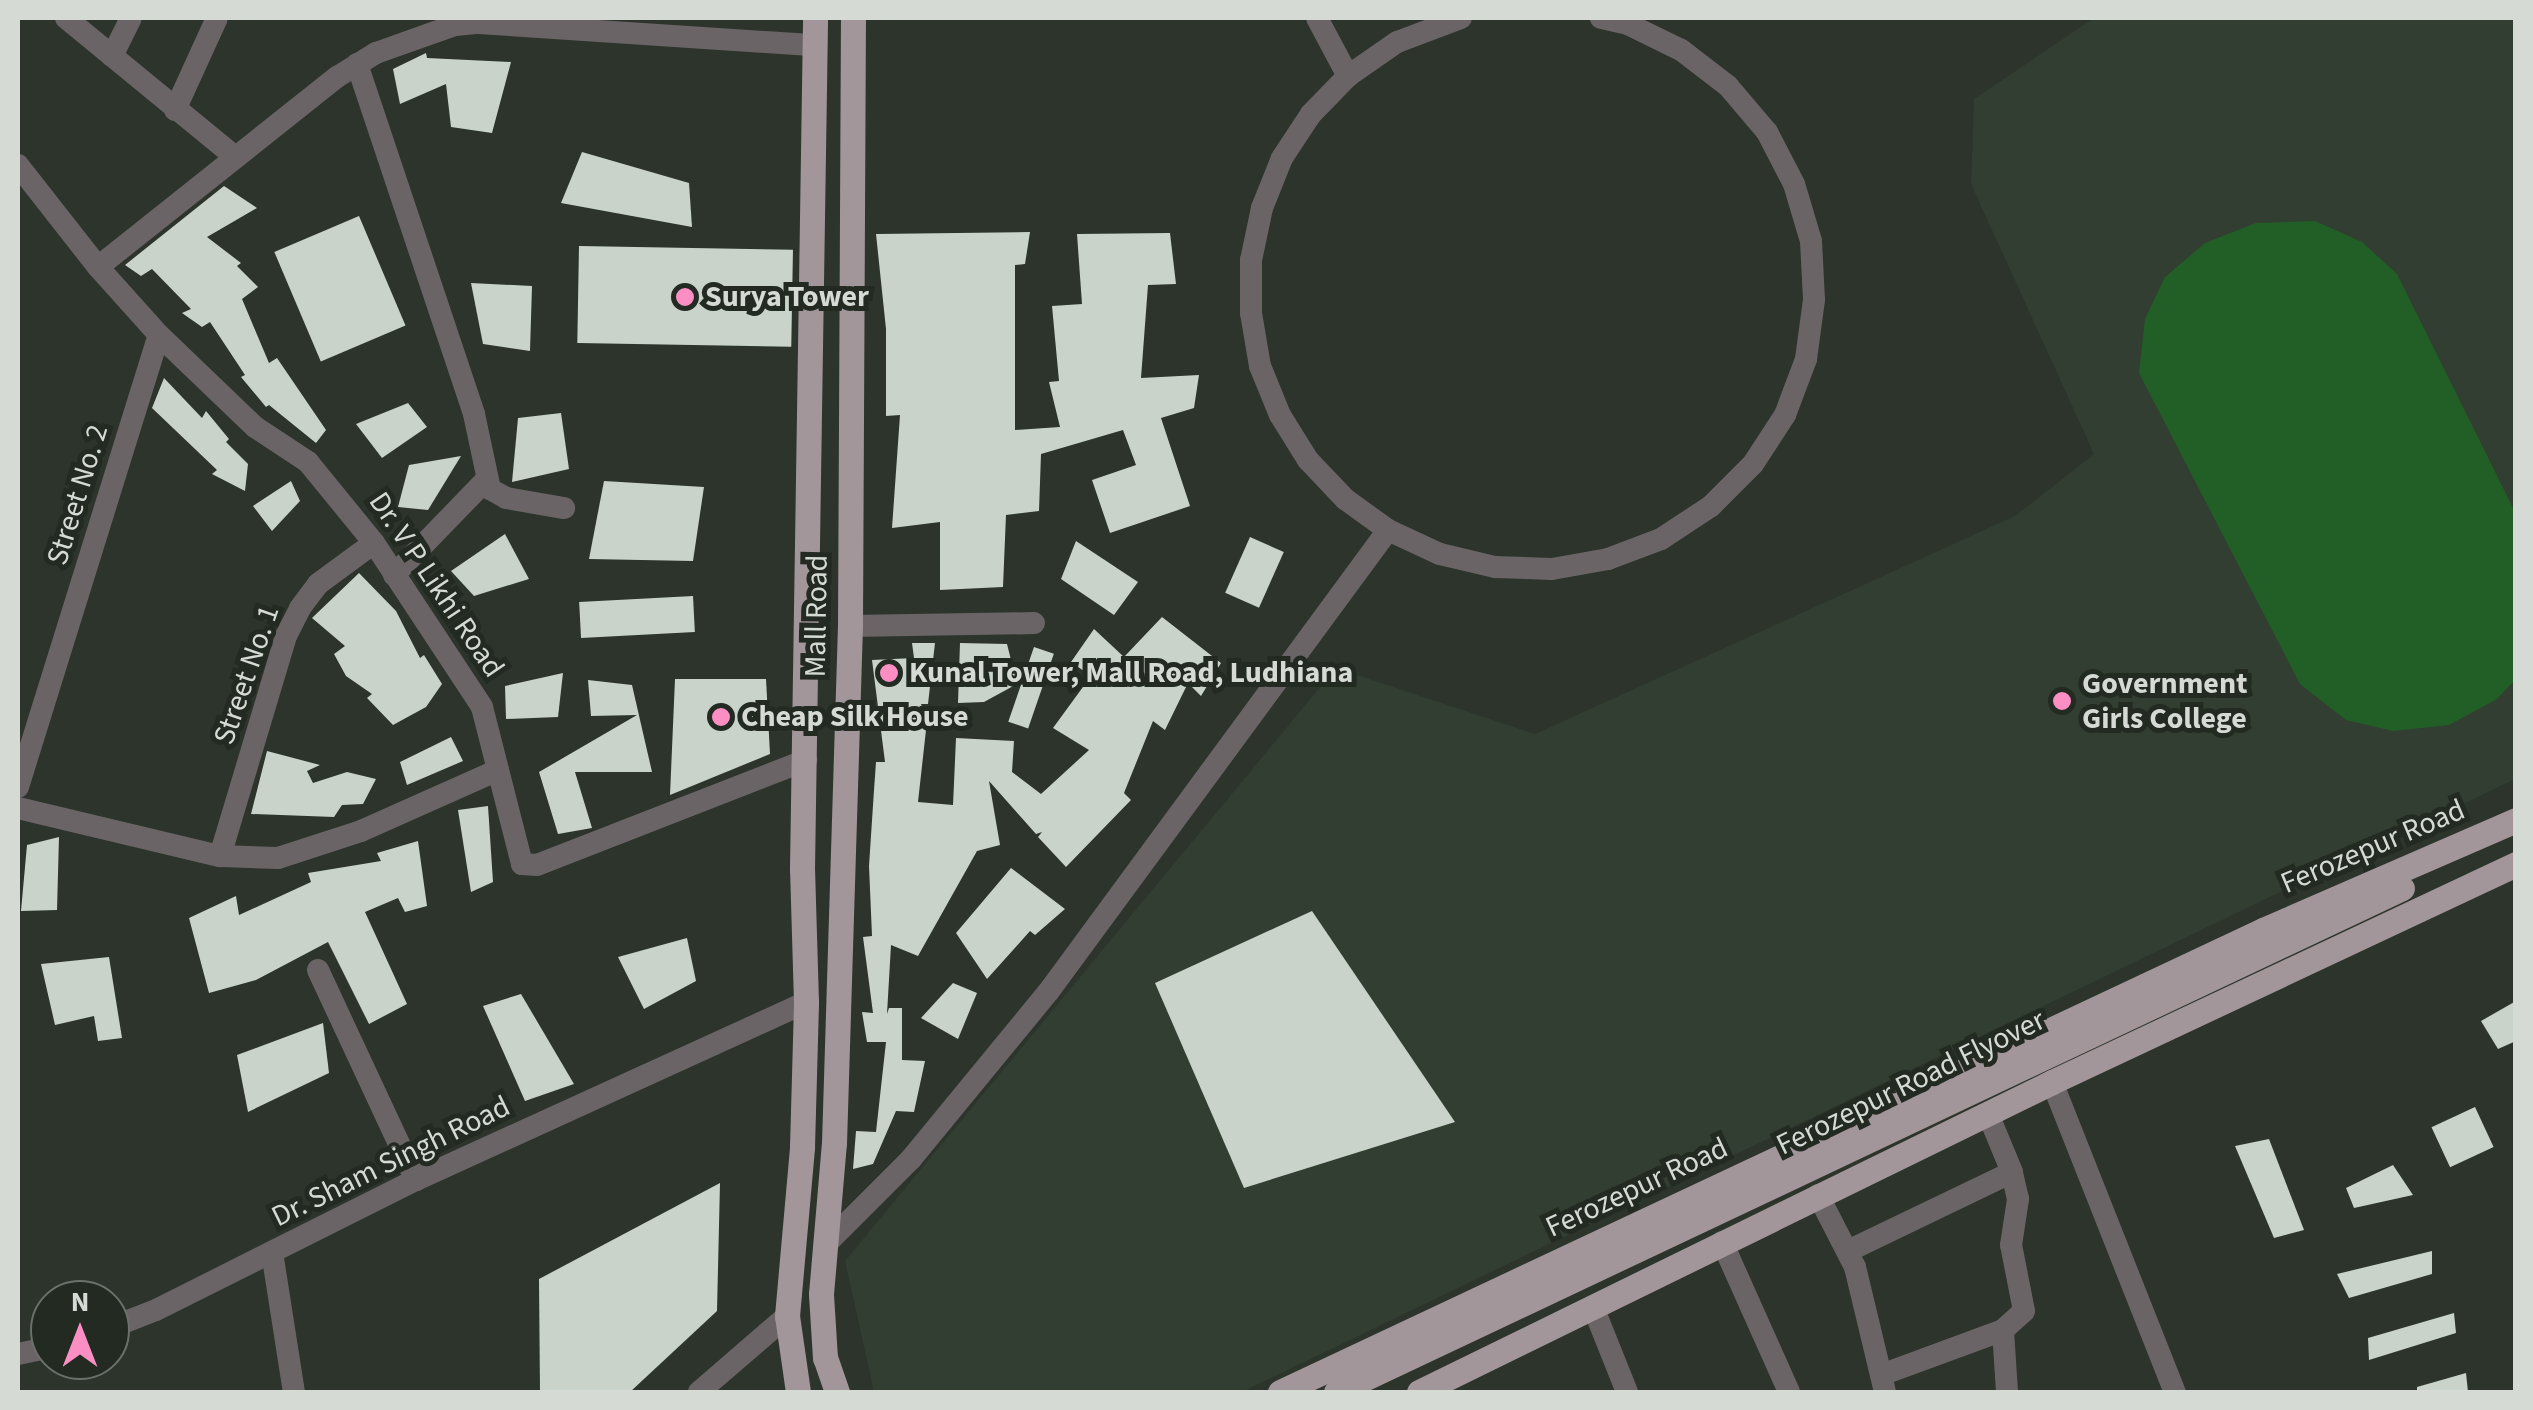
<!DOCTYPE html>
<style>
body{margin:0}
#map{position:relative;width:2533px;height:1410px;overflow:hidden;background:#2c342b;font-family:"Source Sans 3",sans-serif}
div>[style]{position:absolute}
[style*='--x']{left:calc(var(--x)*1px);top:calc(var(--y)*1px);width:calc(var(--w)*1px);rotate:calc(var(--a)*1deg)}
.built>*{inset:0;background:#313e31}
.green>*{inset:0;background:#225f26}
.building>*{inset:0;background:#c9d3c9;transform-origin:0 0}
.minor>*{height:22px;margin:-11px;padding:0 11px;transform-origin:11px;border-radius:11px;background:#6a6467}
.major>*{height:25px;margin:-12.5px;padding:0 12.5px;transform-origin:12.5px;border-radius:12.5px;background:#a2969b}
.dots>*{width:28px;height:28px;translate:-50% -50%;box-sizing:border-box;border:5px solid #222a22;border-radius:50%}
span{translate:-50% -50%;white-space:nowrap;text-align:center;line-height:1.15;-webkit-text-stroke:10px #222a22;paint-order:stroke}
.poi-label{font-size:30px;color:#d5dad5;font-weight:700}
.left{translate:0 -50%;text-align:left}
.street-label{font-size:30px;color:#d5dad5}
.frame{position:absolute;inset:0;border:20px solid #d5dad5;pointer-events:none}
.north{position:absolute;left:30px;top:1280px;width:100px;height:100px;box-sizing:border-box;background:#222a22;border:2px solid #6a706a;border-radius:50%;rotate:0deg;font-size:28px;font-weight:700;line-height:40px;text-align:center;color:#d5dad5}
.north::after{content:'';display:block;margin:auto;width:35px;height:45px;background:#fb8fc4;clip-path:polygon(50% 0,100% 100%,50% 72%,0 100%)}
</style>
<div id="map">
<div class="built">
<i style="clip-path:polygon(2094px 18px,2515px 18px,2515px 779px,1242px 1392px,874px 1392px,845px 1261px,1336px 668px,1535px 734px,2015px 516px,2094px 454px,1971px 184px,1974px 99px)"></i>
</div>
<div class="green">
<i style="clip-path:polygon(2315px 221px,2362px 242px,2397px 274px,2515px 512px,2515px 680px,2497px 699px,2449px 725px,2393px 731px,2346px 720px,2300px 684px,2139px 373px,2145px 319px,2165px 277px,2205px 243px,2256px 223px)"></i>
</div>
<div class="building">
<i style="clip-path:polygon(426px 53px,427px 58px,511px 62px,492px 133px,451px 127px,446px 84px,400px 104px,393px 69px)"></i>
<i style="clip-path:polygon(582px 152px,689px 183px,692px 227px,561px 203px)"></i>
<i style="clip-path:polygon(224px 186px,257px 208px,207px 237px,241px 263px,237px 266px,258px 287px,242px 299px,269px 363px,277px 358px,326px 430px,316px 443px,269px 405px,266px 407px,241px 377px,245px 375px,210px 322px,202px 327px,182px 313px,191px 309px,152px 269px,141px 276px,125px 265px)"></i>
<i style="left:359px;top:216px;width:119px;height:92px;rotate:67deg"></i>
<i style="clip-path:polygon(1030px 232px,1025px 264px,1015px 265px,1015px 430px,1060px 427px,1049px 382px,1059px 381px,1052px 306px,1082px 304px,1077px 234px,1170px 233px,1176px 284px,1148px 285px,1141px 378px,1199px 375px,1194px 408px,1161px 418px,1190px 506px,1110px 533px,1092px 480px,1136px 465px,1123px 430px,1041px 454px,1039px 511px,1006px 515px,1003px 587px,940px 590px,940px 522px,892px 528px,900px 415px,886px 416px,886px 329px,876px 234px)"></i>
<i style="left:579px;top:246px;width:214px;height:97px;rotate:1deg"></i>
<i style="clip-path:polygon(471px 283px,532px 286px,530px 351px,483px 344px)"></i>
<i style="clip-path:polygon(164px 378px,202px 418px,206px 411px,229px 439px,226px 442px,248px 464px,245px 491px,212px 474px,217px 470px,152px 408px)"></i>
<i style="clip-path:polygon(408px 403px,427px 427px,382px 458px,356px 424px)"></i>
<i style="clip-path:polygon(561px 413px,569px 469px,512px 482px,518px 418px)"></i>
<i style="clip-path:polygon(461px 456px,428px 510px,398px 507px,409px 465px)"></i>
<i style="clip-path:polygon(291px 481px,300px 501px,272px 531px,253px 506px)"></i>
<i style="clip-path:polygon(604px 481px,704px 487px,693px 561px,589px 559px)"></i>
<i style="clip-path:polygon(505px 534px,529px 579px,474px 596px,451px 571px)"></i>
<i style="left:1250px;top:537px;width:37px;height:61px;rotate:24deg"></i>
<i style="clip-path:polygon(1076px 541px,1138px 582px,1114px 615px,1061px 579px)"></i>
<i style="clip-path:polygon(359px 573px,396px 611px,420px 658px,424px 655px,442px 684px,426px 707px,393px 725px,367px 698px,372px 694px,346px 676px,334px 654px,345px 646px,312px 618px)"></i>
<i style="left:693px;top:596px;width:36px;height:114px;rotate:87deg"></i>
<i style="clip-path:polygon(1162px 617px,1221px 663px,1201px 696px,1188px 683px,1165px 730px,1153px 721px,1124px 793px,1131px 800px,1066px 867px,1038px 837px,1042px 832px,1036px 834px,989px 781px,1000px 845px,977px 851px,918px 956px,891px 945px,887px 1014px,889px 1008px,902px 1008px,902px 1060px,925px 1061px,914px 1112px,896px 1111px,873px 1164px,853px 1169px,856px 1131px,876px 1132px,886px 1042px,867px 1042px,862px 1012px,873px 1013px,863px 937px,872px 936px,869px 866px,874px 790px,876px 762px,885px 762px,872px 660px,914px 658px,912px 643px,935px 643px,928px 704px,921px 704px,927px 721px,918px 802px,953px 805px,956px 738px,1014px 741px,1012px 772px,1041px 794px,1089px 750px,1053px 728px,1091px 676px,1071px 662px,1094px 629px,1124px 657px)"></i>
<i style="clip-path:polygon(960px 643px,1007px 644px,1017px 684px,984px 702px,958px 703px)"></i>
<i style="left:1034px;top:647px;width:21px;height:79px;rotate:19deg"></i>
<i style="clip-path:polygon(563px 673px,558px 717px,506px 719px,505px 686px)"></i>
<i style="clip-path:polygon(675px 679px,766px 679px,770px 754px,670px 795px)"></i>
<i style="clip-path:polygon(588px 680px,632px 685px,652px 772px,575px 772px,592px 828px,558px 834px,539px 772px,637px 715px,591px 716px)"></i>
<i style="clip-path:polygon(451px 737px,463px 761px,407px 785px,400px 762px)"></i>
<i style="clip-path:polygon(267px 751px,320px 765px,307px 771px,313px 783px,347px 772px,376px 779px,363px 804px,342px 805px,334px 817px,251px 814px)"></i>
<i style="clip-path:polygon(488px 806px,493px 882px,471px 892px,458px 810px)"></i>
<i style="clip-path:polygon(59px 837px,57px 910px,21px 911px,27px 845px)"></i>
<i style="clip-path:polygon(418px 841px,427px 906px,405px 912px,398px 898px,365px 912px,407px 1004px,369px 1024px,328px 942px,256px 980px,209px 993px,189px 918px,236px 896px,239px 915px,311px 882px,308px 873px,381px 861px,377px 853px)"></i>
<i style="clip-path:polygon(1011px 868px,1065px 909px,1035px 935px,1030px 931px,987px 979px,956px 933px)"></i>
<i style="clip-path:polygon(1312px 911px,1455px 1122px,1244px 1188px,1155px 983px)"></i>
<i style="clip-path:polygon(687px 938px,696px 981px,644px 1009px,618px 957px)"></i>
<i style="clip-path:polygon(109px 957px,122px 1038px,98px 1041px,94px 1016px,55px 1025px,41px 964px)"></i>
<i style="clip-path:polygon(953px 983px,977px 993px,958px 1039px,921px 1018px)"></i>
<i style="clip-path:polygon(521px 994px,574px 1084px,525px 1101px,483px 1006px)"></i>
<i style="clip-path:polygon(2516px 1001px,2516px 1041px,2498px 1049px,2481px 1021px)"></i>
<i style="clip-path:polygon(323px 1023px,329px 1073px,248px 1112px,237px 1055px)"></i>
<i style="left:2475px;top:1107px;width:44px;height:48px;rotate:65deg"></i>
<i style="clip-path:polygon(2269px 1139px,2304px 1230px,2274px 1238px,2235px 1146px)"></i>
<i style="clip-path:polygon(2393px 1165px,2413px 1195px,2354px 1208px,2346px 1188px)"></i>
<i style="clip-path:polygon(720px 1183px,717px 1311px,630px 1392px,540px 1392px,539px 1279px)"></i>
<i style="clip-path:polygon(2432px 1251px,2432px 1274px,2349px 1298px,2337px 1274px)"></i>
<i style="clip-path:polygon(2454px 1313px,2456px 1333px,2369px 1360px,2368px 1338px)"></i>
<i style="clip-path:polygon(2466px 1373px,2468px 1392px,2417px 1392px,2417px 1387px)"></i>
</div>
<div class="minor">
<i style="--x:66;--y:18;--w:219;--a:39.4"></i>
<i style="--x:1317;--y:18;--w:66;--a:61.9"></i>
<i style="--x:1461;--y:18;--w:68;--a:159.4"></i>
<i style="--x:1397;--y:42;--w:60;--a:145.2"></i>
<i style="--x:1348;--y:76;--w:53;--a:134.2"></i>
<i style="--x:1311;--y:114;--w:53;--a:123.4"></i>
<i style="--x:1282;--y:158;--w:54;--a:111.8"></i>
<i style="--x:1262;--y:208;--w:53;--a:101.9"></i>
<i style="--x:1251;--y:260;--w:53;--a:90"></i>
<i style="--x:1251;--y:313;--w:54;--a:80.4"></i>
<i style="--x:1260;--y:366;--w:53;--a:67.8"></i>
<i style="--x:1280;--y:415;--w:53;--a:58.1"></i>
<i style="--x:1308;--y:460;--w:54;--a:46.5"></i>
<i style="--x:1345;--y:499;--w:53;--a:35.8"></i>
<i style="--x:1388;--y:530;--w:57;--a:24.8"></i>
<i style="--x:1440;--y:554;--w:57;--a:13.3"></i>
<i style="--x:1495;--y:567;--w:57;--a:2"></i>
<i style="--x:1552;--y:569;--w:57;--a:-10.1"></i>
<i style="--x:1608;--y:559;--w:57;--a:-20.7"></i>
<i style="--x:1661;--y:539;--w:60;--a:-33.4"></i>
<i style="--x:1711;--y:506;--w:59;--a:-45"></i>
<i style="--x:1753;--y:464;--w:59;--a:-56.9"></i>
<i style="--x:1785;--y:415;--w:60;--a:-69.4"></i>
<i style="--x:1806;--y:359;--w:60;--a:-82.3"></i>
<i style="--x:1814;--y:300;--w:59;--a:-92.9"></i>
<i style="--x:1811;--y:241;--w:59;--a:-106.6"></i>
<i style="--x:1794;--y:184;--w:59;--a:-117.4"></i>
<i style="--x:1767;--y:132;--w:60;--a:-130.3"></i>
<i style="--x:1728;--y:86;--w:59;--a:-142.5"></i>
<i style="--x:1681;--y:50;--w:59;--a:-153.9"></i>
<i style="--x:1628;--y:24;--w:28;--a:-167"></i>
<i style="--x:112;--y:56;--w:42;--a:-63.4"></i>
<i style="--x:357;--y:64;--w:369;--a:71.5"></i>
<i style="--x:474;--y:414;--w:77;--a:78"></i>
<i style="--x:490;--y:489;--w:18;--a:29"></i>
<i style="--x:506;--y:498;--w:59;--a:9.8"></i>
<i style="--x:175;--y:110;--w:101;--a:-65.5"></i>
<i style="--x:18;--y:165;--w:130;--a:51.9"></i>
<i style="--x:98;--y:267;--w:91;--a:48.1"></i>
<i style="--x:159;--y:335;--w:133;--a:43.8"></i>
<i style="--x:255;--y:427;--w:64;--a:33.4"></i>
<i style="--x:308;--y:462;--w:104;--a:50.8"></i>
<i style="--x:374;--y:543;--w:196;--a:56.6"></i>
<i style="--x:482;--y:707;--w:162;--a:75.7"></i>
<i style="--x:522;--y:864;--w:15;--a:4"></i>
<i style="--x:537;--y:865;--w:289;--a:-21.3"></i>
<i style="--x:98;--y:267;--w:305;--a:-38.5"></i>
<i style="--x:337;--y:77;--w:46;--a:-31.6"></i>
<i style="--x:376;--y:53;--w:84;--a:-19.5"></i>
<i style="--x:455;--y:25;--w:24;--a:-5"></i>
<i style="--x:479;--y:23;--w:336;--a:3.8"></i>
<i style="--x:394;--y:575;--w:134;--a:-45.9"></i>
<i style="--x:850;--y:626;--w:184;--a:-0.9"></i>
<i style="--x:18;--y:787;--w:473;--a:-72.7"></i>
<i style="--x:18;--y:808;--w:208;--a:13.4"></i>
<i style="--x:220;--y:856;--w:58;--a:2"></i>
<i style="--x:278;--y:858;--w:87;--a:-18"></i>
<i style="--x:361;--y:831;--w:150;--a:-24"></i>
<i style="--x:220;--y:856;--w:230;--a:-73.3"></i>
<i style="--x:286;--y:636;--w:31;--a:-63"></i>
<i style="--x:300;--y:608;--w:30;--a:-53"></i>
<i style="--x:318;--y:584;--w:69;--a:-36.2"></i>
<i style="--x:318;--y:970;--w:232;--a:65"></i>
<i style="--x:2052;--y:1082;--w:334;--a:68.4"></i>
<i style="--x:1818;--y:1195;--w:81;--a:62.8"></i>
<i style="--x:1855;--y:1267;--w:129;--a:76.5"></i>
<i style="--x:1722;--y:1242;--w:164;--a:65.9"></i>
<i style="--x:825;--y:1245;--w:122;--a:-45"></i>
<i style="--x:911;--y:1159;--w:217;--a:-50.6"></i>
<i style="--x:1049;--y:991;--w:572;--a:-53.67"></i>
<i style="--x:1848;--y:1251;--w:182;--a:-25.7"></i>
<i style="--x:2012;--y:1172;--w:63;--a:-112.5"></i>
<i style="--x:272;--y:1252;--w:142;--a:81.1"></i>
<i style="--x:1593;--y:1307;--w:92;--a:68.2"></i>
<i style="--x:110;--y:1328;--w:49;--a:-21.4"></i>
<i style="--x:156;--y:1310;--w:291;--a:-26.6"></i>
<i style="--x:416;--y:1180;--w:429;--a:-24.5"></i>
<i style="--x:18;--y:1354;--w:33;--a:-12"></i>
<i style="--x:1881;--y:1375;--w:130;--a:-20.2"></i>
<i style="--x:699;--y:1392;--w:116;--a:-40.8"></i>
<i style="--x:2007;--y:1392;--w:62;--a:-93.7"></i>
<i style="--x:2003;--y:1330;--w:28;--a:-42"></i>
<i style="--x:2024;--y:1311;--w:67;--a:-101.1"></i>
<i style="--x:2011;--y:1245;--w:47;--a:-81.3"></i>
<i style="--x:2018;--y:1199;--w:28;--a:-103"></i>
</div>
<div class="major">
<i style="--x:798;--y:1392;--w:77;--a:-98.2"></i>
<i style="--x:787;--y:1316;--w:170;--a:-84.9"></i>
<i style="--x:802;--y:1147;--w:145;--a:-88.4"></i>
<i style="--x:806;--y:1002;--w:133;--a:-91.7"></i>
<i style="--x:802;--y:869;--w:851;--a:-89.12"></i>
<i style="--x:837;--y:1392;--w:36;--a:-109"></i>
<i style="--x:825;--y:1358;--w:64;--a:-93.6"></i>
<i style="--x:821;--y:1294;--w:152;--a:-85.1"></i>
<i style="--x:834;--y:1143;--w:517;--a:-88.23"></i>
<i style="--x:850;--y:626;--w:608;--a:-89.72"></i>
<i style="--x:1280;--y:1392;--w:1086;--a:-25.17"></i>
<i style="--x:2263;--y:930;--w:276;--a:-23.5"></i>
<i style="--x:1336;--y:1392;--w:1179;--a:-25.3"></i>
<i style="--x:1419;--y:1392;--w:705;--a:-26.09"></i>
<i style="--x:2052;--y:1082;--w:513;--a:-25.17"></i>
</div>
<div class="dots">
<i style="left:685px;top:297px;background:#fb8fc4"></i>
<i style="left:889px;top:673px;background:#fb8fc4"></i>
<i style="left:2062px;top:701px;background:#fb8fc4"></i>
<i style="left:721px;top:717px;background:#fb8fc4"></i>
</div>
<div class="poi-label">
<span class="left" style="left:705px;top:297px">Surya Tower</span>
<span class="left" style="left:909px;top:673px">Kunal Tower, Mall Road, Ludhiana</span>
<span class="left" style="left:2082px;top:701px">Government<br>Girls College</span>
<span class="left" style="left:741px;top:717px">Cheap Silk House</span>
</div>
<div class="street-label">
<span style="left:78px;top:495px;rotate:-73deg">Street No. 2</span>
<span style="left:436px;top:585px;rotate:56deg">Dr. V P Likhi Road</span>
<span style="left:817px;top:616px;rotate:-89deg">Mall Road</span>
<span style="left:247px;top:675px;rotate:-71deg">Street No. 1</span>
<span style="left:2373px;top:847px;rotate:-23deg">Ferozepur Road</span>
<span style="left:1911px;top:1083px;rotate:-26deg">Ferozepur Road Flyover</span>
<span style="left:391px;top:1162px;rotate:-26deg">Dr. Sham Singh Road</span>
<span style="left:1637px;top:1188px;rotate:-25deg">Ferozepur Road</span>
</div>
<div class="frame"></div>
<div class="north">N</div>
</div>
